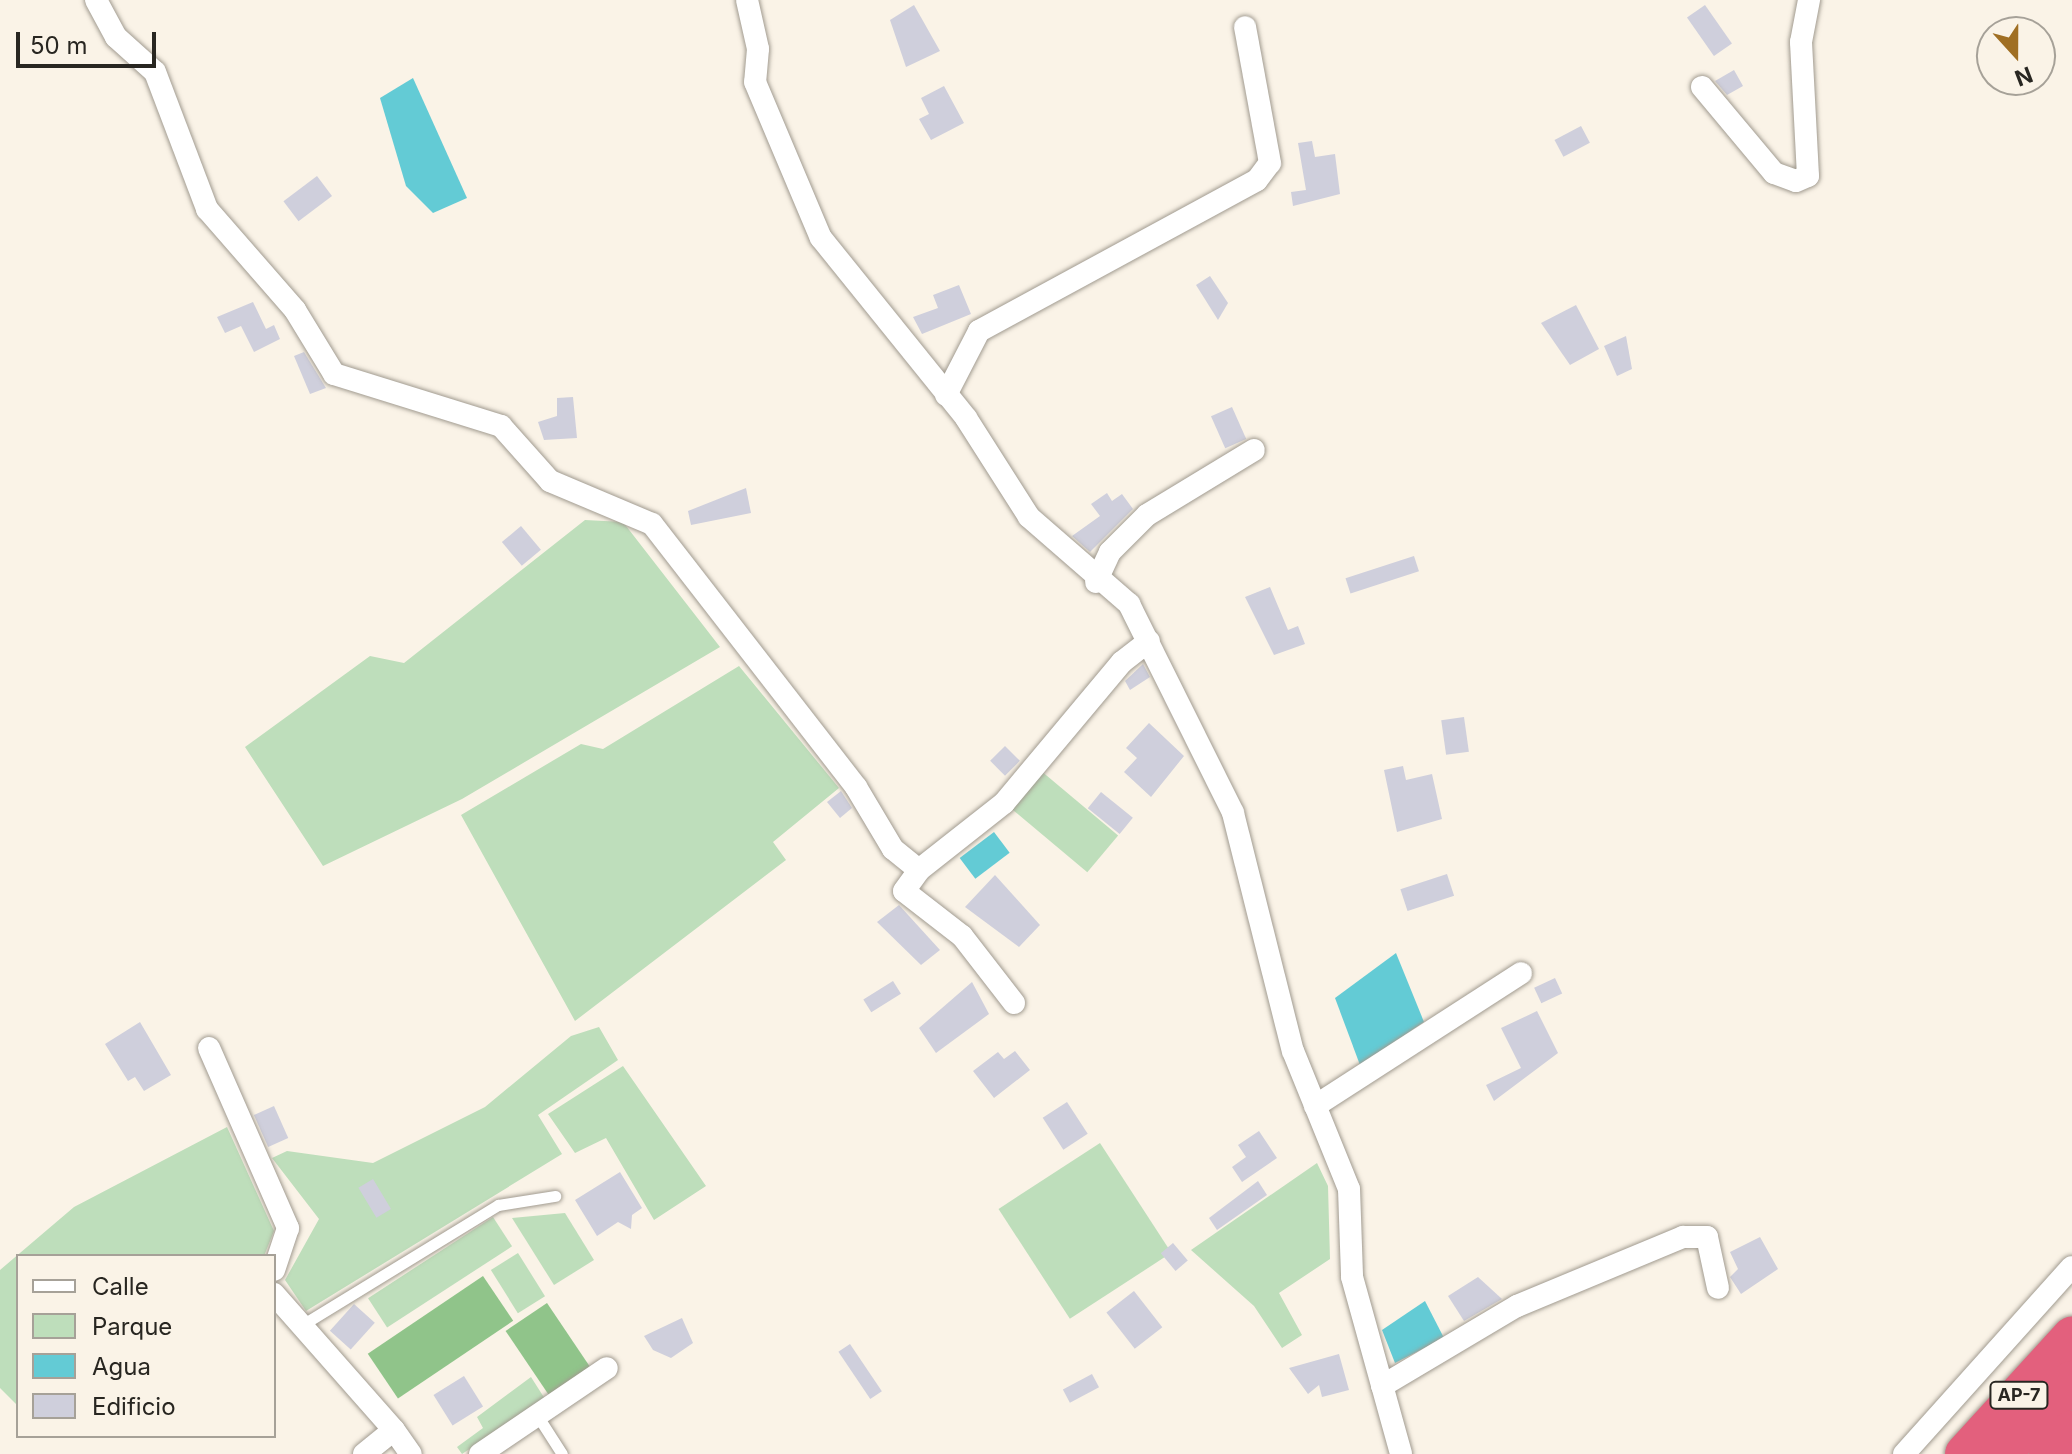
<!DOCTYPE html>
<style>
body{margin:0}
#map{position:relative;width:2072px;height:1454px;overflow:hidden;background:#faf3e7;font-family:Inter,sans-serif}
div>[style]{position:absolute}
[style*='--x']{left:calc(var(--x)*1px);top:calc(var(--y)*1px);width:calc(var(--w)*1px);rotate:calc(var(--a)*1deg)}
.green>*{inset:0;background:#bedebb;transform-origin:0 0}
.forest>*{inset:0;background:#90c48a;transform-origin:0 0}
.water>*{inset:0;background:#63cbd5;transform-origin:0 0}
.building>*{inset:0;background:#cfcfdc;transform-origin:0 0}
.roads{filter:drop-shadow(0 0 2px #a19b90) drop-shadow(0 0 2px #a19b90)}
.service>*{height:11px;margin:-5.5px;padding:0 5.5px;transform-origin:5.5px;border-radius:5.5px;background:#fff}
.minor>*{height:22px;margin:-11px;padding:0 11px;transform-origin:11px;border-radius:11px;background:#fff}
.motorway>*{height:40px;margin:-20px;padding:0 20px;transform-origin:20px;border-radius:20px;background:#e3607d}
span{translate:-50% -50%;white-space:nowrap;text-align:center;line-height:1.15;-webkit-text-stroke:8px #faf3e7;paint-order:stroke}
.shield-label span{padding:2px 6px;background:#faf3e7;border:2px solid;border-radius:6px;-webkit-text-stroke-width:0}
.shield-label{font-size:18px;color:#282621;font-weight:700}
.legend{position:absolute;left:16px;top:1254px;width:260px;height:184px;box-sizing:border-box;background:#faf3e7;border:2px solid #a6a198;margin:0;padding:10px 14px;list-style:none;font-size:24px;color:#282621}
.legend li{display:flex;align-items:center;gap:16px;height:40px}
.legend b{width:40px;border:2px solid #a6a198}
.north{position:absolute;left:1976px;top:16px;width:80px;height:80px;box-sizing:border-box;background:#faf3e7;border:2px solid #a6a198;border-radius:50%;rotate:159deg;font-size:22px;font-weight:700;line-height:32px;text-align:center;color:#282621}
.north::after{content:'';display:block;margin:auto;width:28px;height:36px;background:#a06f23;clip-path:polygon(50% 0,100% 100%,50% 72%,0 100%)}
.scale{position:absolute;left:16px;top:32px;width:140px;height:36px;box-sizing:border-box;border:4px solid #282621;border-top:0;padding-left:10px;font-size:24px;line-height:28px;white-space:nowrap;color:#282621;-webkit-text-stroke:6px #faf3e7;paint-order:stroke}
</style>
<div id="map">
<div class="green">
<i style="clip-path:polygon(585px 520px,623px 522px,720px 647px,462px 799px,323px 866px,245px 747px,370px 656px,404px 663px)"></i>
<i style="clip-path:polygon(739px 666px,839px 788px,773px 842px,786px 860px,575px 1021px,461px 815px,581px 744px,603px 749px)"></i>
<i style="left:1040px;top:770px;width:102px;height:48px;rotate:40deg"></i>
<i style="clip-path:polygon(599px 1027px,618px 1060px,538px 1115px,562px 1154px,306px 1311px,285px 1280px,319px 1219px,272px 1158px,287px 1151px,373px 1163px,485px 1107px,571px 1036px)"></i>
<i style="clip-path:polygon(623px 1066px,706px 1186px,654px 1220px,606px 1138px,575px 1153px,548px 1114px)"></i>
<i style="clip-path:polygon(227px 1127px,274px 1231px,264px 1256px,18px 1256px,18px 1406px,0 1388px,0 1270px,74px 1207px)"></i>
<i style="left:1100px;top:1143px;width:131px;height:121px;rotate:57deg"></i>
<i style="clip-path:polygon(1317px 1163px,1328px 1186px,1330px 1259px,1279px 1293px,1302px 1335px,1282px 1348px,1254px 1306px,1191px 1250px)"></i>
<i style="clip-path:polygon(565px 1213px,594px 1260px,554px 1285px,512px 1218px)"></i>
<i style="left:493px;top:1217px;width:35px;height:149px;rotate:57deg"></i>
<i style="left:518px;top:1253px;width:51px;height:32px;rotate:58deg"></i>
<i style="clip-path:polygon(531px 1377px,545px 1399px,462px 1454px,457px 1447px,483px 1428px,477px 1417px)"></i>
</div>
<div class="forest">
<i style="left:483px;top:1276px;width:54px;height:139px;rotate:56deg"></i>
<i style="left:547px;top:1303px;width:78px;height:50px;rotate:56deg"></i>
</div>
<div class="water">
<i style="clip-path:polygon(413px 78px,467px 198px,433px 213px,406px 186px,380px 98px)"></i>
<i style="left:994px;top:832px;width:26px;height:43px;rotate:53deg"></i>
<i style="clip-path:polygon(1396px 953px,1424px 1022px,1360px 1065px,1335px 998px)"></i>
<i style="clip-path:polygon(1425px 1301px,1444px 1338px,1395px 1363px,1382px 1330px)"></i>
</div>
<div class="building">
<i style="clip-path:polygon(914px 5px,940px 51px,906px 67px,890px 20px)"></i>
<i style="left:1705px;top:5px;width:47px;height:22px;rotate:55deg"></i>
<i style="clip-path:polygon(1734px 70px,1743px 86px,1727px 95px,1715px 81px)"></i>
<i style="clip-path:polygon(944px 86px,964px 123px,931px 140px,919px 119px,929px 114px,921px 98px)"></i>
<i style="left:1581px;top:126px;width:19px;height:30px;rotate:62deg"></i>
<i style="clip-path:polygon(1312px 141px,1315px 157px,1335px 154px,1340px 194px,1293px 206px,1291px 192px,1306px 190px,1298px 143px)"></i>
<i style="left:317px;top:176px;width:25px;height:42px;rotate:53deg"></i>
<i style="clip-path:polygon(1210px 276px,1228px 303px,1218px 320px,1196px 285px)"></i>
<i style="clip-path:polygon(959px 285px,971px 314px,922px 334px,913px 317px,938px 308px,933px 295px)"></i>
<i style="clip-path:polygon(253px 302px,266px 329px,274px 325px,280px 339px,254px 352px,241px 326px,225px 333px,217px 317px)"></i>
<i style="clip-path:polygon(1576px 305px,1599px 349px,1570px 365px,1541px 323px)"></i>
<i style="clip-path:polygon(1626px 336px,1632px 369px,1617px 376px,1604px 346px)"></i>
<i style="clip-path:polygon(304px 352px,326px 388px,310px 394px,294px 356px)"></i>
<i style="clip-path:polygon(573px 397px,577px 438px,544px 440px,538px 422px,557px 416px,557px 398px)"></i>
<i style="left:1232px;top:407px;width:35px;height:23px;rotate:66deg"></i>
<i style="clip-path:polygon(746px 488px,751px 513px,691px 525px,688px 511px)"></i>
<i style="clip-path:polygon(1107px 493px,1112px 501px,1122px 494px,1133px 509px,1090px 552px,1072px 536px,1100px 516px,1091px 504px)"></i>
<i style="left:521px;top:526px;width:31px;height:25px;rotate:50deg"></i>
<i style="left:1414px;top:556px;width:16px;height:72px;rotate:72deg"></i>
<i style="clip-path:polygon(1270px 587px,1288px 630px,1298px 626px,1305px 644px,1274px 655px,1245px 597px)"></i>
<i style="clip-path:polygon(1143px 664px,1150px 677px,1130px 690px,1125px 681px)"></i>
<i style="left:1464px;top:717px;width:35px;height:23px;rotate:82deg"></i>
<i style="clip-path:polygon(1149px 723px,1184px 756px,1151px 797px,1124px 772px,1137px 758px,1126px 748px)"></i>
<i style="left:1005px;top:746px;width:21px;height:21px;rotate:45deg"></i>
<i style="clip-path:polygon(1403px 766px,1406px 780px,1432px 774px,1442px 819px,1397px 832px,1384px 770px)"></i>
<i style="clip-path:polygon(841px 791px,852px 808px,840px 818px,827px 802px)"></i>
<i style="left:1101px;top:792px;width:41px;height:21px;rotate:39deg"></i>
<i style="left:1447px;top:874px;width:23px;height:49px;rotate:72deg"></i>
<i style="clip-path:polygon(995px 875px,1040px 925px,1019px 947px,965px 907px)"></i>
<i style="clip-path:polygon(899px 905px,940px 950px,921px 965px,877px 922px)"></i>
<i style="left:1555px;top:978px;width:17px;height:23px;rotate:65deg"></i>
<i style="left:893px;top:981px;width:15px;height:35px;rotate:58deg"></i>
<i style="clip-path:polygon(972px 982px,989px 1014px,936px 1053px,919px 1028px)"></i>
<i style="clip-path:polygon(1537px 1011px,1558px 1053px,1494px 1101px,1486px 1085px,1521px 1068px,1501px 1028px)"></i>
<i style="clip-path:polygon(140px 1022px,171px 1075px,144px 1091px,135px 1077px,128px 1081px,105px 1044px)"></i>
<i style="clip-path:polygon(1015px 1051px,1030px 1070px,994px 1098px,973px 1071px,998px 1052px,1004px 1059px)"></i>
<i style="left:1067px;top:1102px;width:38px;height:29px;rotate:57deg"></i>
<i style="left:274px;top:1106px;width:35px;height:22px;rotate:66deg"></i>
<i style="clip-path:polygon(1259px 1131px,1277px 1158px,1242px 1182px,1232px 1167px,1246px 1157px,1238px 1145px)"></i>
<i style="clip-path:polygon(620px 1172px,642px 1208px,632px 1215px,631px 1229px,618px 1222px,597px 1236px,575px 1200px)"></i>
<i style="left:373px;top:1179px;width:35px;height:17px;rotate:59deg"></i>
<i style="clip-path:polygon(1258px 1181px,1267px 1195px,1217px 1230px,1209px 1218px)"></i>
<i style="clip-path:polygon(1760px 1237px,1778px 1269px,1741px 1294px,1730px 1277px,1738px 1269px,1730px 1252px)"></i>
<i style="left:1173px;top:1243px;width:23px;height:16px;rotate:50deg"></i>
<i style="clip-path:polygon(1478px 1277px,1502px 1299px,1464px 1321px,1448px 1296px)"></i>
<i style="left:1134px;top:1291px;width:46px;height:35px;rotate:52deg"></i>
<i style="left:354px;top:1304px;width:28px;height:36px;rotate:42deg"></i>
<i style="clip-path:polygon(682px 1318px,693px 1343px,671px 1358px,653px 1350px,644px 1336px)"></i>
<i style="left:850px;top:1344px;width:57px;height:14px;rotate:56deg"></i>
<i style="clip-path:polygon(1339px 1354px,1349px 1390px,1322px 1397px,1319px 1385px,1308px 1394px,1289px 1368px)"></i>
<i style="left:1092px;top:1374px;width:15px;height:33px;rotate:62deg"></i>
<i style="left:464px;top:1376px;width:36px;height:36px;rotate:58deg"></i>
</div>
<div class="roads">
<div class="service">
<i style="--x:302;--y:1325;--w:230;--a:-31.5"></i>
<i style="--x:498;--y:1205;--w:58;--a:-9"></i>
<i style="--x:537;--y:1415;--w:46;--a:57.3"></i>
</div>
<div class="minor">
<i style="--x:96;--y:0;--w:42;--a:61.6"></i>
<i style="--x:116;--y:37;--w:52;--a:41.9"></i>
<i style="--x:155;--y:72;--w:147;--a:69.2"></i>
<i style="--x:207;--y:209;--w:134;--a:48.9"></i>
<i style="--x:295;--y:310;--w:75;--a:58.6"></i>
<i style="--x:334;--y:374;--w:175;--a:17.3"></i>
<i style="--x:501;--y:426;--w:74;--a:48.3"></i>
<i style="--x:550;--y:481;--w:111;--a:22.9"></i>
<i style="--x:652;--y:524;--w:333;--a:52.2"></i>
<i style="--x:856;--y:787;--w:72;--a:59.2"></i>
<i style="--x:893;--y:849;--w:33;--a:39"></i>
<i style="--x:747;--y:0;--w:50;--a:77.3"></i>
<i style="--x:758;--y:49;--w:33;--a:95"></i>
<i style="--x:755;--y:82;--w:169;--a:67.1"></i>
<i style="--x:821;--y:238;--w:231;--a:51.1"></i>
<i style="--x:966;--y:418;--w:117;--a:57.5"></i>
<i style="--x:1029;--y:517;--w:133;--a:41"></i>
<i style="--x:1129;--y:604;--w:233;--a:63.5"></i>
<i style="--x:1233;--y:813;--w:245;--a:75.9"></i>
<i style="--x:1293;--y:1051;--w:149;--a:67.9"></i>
<i style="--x:1349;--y:1189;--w:88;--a:88"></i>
<i style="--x:1352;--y:1277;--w:184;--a:74.5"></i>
<i style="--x:1702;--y:87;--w:112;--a:50.1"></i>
<i style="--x:1774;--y:173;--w:23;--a:20"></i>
<i style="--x:1796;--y:181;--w:13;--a:-23"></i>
<i style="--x:1808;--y:176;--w:134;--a:-93"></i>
<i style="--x:1801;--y:42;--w:43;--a:-79.2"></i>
<i style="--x:946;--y:395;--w:72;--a:-62.7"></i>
<i style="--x:979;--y:331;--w:316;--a:-28.5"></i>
<i style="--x:1257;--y:180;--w:21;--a:-53"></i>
<i style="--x:1270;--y:163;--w:138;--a:-100.4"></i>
<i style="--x:1096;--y:582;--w:33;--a:-65"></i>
<i style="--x:1110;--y:552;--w:52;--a:-45"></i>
<i style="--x:1147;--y:515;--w:125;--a:-31.3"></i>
<i style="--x:1014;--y:1003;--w:85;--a:-127.8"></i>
<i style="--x:962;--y:936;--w:73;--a:-142.2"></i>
<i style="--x:904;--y:891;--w:26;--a:-54"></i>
<i style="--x:919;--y:870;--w:108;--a:-38.2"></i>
<i style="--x:1004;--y:803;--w:184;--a:-50.1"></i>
<i style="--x:1122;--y:662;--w:34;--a:-38"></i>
<i style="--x:209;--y:1048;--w:197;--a:66.3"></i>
<i style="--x:288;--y:1228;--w:44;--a:108.4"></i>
<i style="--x:1315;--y:1106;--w:245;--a:-32.8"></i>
<i style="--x:274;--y:1294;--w:181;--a:48.6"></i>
<i style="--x:1382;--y:1386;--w:157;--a:-30.7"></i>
<i style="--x:1517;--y:1306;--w:180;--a:-22.6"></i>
<i style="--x:1683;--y:1237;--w:24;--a:0"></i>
<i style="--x:1707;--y:1237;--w:52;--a:77.8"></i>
<i style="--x:364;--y:1454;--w:38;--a:-39"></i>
<i style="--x:394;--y:1430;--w:29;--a:55"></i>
<i style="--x:480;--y:1454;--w:153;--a:-34.1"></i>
<i style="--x:1904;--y:1454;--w:251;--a:-48.1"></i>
</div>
<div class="motorway">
<i style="--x:1965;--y:1454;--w:159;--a:-47.6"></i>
<i style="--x:2000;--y:1454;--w:103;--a:-45.4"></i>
<i style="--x:2049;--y:1454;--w:33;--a:-46"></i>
</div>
</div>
<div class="shield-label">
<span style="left:2019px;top:1395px">AP-7</span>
</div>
<ul class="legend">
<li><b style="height:10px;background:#fff"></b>Calle</li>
<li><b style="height:22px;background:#bedebb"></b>Parque</li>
<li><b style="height:22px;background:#63cbd5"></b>Agua</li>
<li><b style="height:22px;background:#cfcfdc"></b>Edificio</li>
</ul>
<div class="north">N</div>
<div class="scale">50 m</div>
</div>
